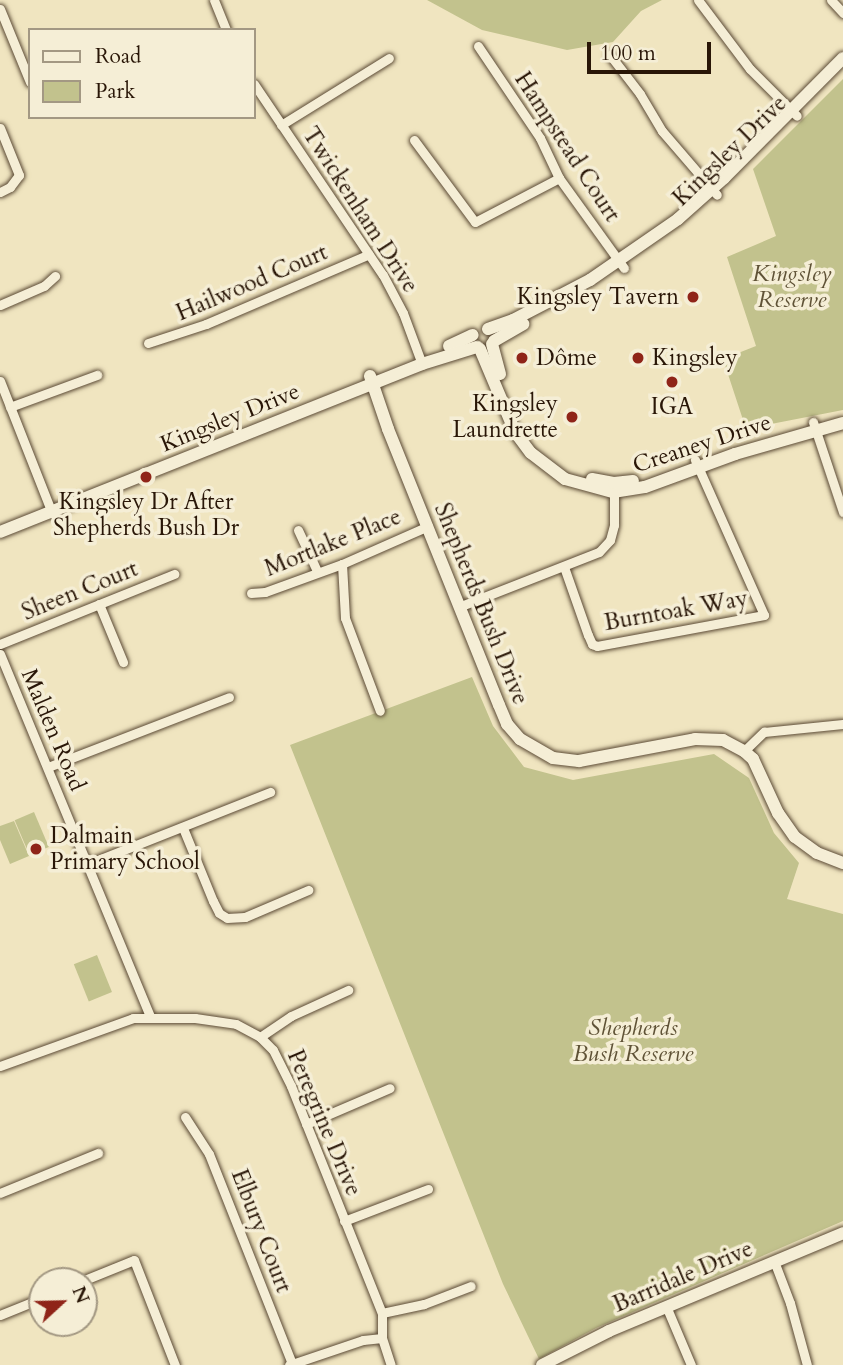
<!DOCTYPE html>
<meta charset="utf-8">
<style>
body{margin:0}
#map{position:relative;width:843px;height:1365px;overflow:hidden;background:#f0e5c0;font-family:Cardo,serif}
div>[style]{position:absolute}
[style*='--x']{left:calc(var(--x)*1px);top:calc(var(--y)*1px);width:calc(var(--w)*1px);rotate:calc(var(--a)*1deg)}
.green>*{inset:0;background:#c2c28d;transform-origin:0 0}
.roads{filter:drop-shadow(0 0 2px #5b4a35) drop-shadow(0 0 2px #5b4a35)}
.street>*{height:9px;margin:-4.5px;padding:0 4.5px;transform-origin:4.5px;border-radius:4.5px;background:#f5eed6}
.secondary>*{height:12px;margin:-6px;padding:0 6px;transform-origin:6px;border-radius:6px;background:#f5eed6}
.dots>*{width:19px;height:19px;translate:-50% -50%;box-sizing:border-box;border:4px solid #f5eed6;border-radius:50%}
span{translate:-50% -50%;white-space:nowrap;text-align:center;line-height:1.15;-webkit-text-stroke:7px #f5eed6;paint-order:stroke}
.street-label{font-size:23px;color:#291607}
.park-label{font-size:23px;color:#5f5236;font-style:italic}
.poi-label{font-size:23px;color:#291607}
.right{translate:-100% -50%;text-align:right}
.left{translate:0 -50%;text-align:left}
.legend{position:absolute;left:28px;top:28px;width:228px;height:91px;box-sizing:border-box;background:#f5eed6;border:2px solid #a39883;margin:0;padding:9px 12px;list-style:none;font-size:21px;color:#291607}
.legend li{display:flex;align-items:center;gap:14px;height:35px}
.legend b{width:35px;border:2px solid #a39883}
.north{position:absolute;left:28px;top:1267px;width:70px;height:70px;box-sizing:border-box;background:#f5eed6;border:2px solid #a39883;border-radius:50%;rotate:68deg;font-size:19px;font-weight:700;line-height:28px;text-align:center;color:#291607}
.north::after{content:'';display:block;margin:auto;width:24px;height:32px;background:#8f2418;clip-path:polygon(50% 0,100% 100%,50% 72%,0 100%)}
.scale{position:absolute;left:587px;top:42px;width:124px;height:32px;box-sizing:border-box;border:4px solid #291607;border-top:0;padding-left:9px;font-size:21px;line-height:24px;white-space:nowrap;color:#291607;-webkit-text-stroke:5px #f5eed6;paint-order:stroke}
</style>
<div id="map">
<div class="green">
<i style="clip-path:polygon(427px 0,662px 0,641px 11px,613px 42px,567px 50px,482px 30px)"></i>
<i style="clip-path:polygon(843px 79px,843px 410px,746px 429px,723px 359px,756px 346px,727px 257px,776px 236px,753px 169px)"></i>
<i style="clip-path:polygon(472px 677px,493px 726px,524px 767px,573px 780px,714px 754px,749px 778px,774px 833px,799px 863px,787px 899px,843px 914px,843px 1221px,596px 1328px,539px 1359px,503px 1284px,290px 745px)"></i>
<i style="left:34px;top:812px;width:38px;height:21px;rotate:67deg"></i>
<i style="clip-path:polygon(14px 821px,29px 856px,10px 864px,0 840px,0 826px)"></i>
<i style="left:97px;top:955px;width:40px;height:25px;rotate:68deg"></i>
</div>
<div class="roads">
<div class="street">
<i style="--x:214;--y:0;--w:32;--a:68"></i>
<i style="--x:698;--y:0;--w:86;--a:53"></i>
<i style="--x:750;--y:69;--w:66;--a:45"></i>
<i style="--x:831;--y:0;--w:18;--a:47"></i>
<i style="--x:0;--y:9;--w:79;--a:67.7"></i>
<i style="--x:478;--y:46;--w:111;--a:56"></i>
<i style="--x:540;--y:138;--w:44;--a:64.6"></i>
<i style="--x:559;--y:178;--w:111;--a:54.2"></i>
<i style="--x:610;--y:55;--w:49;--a:52.4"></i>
<i style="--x:640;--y:94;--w:43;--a:59.3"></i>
<i style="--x:662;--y:131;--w:84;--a:49.3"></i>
<i style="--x:254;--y:84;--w:230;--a:56"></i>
<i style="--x:383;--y:275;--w:43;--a:62.2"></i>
<i style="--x:403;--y:313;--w:54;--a:69.6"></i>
<i style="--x:281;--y:125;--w:127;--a:-31.8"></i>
<i style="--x:0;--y:128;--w:51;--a:68"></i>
<i style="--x:19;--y:175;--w:15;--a:127"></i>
<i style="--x:10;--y:187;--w:11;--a:153"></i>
<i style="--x:414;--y:140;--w:102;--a:53.4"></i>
<i style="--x:475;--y:222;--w:95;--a:-27.6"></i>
<i style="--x:0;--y:305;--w:48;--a:-23.4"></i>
<i style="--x:44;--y:286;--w:15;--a:-42"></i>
<i style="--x:148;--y:343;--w:61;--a:-18.1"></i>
<i style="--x:206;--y:324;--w:177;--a:-23.2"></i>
<i style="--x:0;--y:381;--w:142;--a:68.5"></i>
<i style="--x:10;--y:407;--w:93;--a:-20.2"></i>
<i style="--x:813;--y:422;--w:95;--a:71.6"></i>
<i style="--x:298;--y:530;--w:45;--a:65.1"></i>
<i style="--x:342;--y:564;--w:54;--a:86.8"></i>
<i style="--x:345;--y:618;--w:99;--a:69.4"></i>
<i style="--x:564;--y:567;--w:72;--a:70.6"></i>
<i style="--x:588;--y:635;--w:10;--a:66"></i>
<i style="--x:592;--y:644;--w:5;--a:22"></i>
<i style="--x:597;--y:646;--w:170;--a:-10.5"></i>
<i style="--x:764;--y:615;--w:170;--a:-114"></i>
<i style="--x:251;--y:593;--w:14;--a:-4"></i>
<i style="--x:265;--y:592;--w:82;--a:-20"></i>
<i style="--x:342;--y:564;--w:94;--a:-23.8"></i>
<i style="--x:99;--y:604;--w:63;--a:67.5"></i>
<i style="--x:461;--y:606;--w:148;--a:-21.4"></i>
<i style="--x:599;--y:552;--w:16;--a:-47"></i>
<i style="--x:610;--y:540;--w:16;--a:-75"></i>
<i style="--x:614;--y:525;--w:39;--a:-90"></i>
<i style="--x:0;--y:644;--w:188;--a:-21.9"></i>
<i style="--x:0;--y:654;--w:392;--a:67.5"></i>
<i style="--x:744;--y:751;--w:28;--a:-44"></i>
<i style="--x:764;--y:732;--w:79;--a:-5.8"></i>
<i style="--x:48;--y:767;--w:194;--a:-21.1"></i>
<i style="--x:183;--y:828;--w:79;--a:67.7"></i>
<i style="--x:213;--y:901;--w:13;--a:63"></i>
<i style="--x:219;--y:913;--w:9;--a:32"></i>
<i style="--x:227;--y:918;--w:18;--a:-3"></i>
<i style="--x:245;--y:917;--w:69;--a:-23.2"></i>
<i style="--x:88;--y:864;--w:196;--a:-21.6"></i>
<i style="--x:260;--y:1037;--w:37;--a:-34"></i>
<i style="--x:291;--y:1016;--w:63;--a:-24.5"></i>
<i style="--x:0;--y:1066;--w:141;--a:-19.8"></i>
<i style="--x:133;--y:1018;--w:62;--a:0"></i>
<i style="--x:195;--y:1018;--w:41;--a:8.3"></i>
<i style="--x:236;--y:1024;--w:27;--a:28"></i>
<i style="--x:260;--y:1037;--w:18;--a:45"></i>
<i style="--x:273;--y:1050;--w:40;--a:63.4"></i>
<i style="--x:291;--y:1086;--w:245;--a:68.2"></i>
<i style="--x:382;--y:1313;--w:25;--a:90"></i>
<i style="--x:382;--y:1338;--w:28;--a:72"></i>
<i style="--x:185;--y:1117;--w:44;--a:57"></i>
<i style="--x:209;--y:1154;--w:226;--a:68.4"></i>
<i style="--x:306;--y:1124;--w:91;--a:-23.2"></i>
<i style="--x:0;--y:1193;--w:106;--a:-22.2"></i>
<i style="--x:344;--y:1221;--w:90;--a:-20.9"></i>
<i style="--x:774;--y:1261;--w:45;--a:69.1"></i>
<i style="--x:790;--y:1303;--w:64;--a:74.7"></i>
<i style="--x:82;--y:1281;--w:56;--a:-22"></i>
<i style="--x:134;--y:1260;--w:113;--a:68.7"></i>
<i style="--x:666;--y:1306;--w:64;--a:67"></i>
<i style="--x:382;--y:1313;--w:43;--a:-12.1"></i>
<i style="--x:424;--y:1304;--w:50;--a:-21"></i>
<i style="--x:0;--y:1315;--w:45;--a:-22"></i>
<i style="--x:289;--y:1365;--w:78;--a:-18.7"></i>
<i style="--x:363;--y:1340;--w:19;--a:-6"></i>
</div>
<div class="secondary">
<i style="--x:488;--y:329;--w:27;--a:-20"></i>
<i style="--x:513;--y:320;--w:87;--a:-27.5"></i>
<i style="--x:590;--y:280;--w:107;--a:-34.7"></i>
<i style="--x:678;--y:219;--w:62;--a:-41.7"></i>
<i style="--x:724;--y:178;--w:169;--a:-45.2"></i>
<i style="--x:494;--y:341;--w:34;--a:-30"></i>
<i style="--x:492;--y:344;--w:31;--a:75"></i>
<i style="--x:449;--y:346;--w:26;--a:-25"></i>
<i style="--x:480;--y:349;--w:90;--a:67.1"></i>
<i style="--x:515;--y:432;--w:26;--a:53"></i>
<i style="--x:531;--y:453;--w:43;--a:37.4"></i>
<i style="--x:565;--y:479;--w:50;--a:15.2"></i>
<i style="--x:613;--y:492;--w:32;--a:-9"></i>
<i style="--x:645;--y:487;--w:96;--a:-20.1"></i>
<i style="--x:735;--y:454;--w:112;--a:-16"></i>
<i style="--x:370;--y:376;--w:56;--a:71.2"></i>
<i style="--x:388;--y:429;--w:297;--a:68.1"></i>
<i style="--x:499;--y:705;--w:21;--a:67"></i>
<i style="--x:507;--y:724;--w:20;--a:49"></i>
<i style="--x:520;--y:739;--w:38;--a:30"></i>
<i style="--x:553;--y:758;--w:26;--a:7"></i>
<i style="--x:579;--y:761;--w:118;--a:-10.7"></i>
<i style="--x:695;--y:739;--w:28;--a:2"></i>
<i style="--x:723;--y:740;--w:24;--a:28"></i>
<i style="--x:744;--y:751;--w:12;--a:42"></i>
<i style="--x:753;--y:759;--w:60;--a:65.2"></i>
<i style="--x:778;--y:813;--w:29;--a:55"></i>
<i style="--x:795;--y:837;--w:27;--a:36"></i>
<i style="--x:817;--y:853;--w:28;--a:21"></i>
<i style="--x:592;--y:479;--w:22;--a:10"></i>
<i style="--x:614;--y:483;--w:19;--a:-6"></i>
<i style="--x:0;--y:532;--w:454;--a:-21.7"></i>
<i style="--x:422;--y:364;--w:58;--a:-17.2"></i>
<i style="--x:542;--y:1365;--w:75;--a:-26.9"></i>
<i style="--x:609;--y:1331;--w:254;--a:-22.7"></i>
</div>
</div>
<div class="dots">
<i style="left:693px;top:297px;background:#8f2418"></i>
<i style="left:522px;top:358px;background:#8f2418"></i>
<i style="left:638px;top:358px;background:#8f2418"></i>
<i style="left:672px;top:382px;background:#8f2418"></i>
<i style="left:572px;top:417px;background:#8f2418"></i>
<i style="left:146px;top:477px;background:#8f2418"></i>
<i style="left:36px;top:849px;background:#8f2418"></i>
</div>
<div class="street-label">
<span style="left:567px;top:147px;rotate:57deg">Hampstead Court</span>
<span style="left:730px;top:151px;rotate:-44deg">Kingsley Drive</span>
<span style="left:360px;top:210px;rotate:57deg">Twickenham Drive</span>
<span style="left:252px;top:283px;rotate:-23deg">Hailwood Court</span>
<span style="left:230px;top:418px;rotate:-22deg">Kingsley Drive</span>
<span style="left:702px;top:444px;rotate:-18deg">Creaney Drive</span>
<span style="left:333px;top:543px;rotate:-22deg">Mortlake Place</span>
<span style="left:80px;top:591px;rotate:-22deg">Sheen Court</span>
<span style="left:481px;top:604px;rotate:68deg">Shepherds Bush Drive</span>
<span style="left:676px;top:611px;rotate:-10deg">Burntoak Way</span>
<span style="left:53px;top:730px;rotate:67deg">Malden Road</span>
<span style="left:324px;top:1123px;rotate:67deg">Peregrine Drive</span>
<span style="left:261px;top:1231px;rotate:69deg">Elbury Court</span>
<span style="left:683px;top:1277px;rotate:-23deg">Barridale Drive</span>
</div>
<div class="park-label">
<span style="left:792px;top:287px">Kingsley<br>Reserve</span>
<span style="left:633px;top:1041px">Shepherds<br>Bush Reserve</span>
</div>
<div class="poi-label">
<span class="right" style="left:679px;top:297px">Kingsley Tavern</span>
<span class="left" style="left:536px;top:358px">Dôme</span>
<span class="left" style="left:652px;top:358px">Kingsley</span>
<span class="right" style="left:558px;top:417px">Kingsley<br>Laundrette</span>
<span style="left:672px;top:407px">IGA</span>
<span style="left:146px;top:515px">Kingsley Dr After<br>Shepherds Bush Dr</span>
<span class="left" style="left:50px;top:849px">Dalmain<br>Primary School</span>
</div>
<ul class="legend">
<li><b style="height:9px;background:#f5eed6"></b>Road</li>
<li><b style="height:19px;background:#c2c28d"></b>Park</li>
</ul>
<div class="north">N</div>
<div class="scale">100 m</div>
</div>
